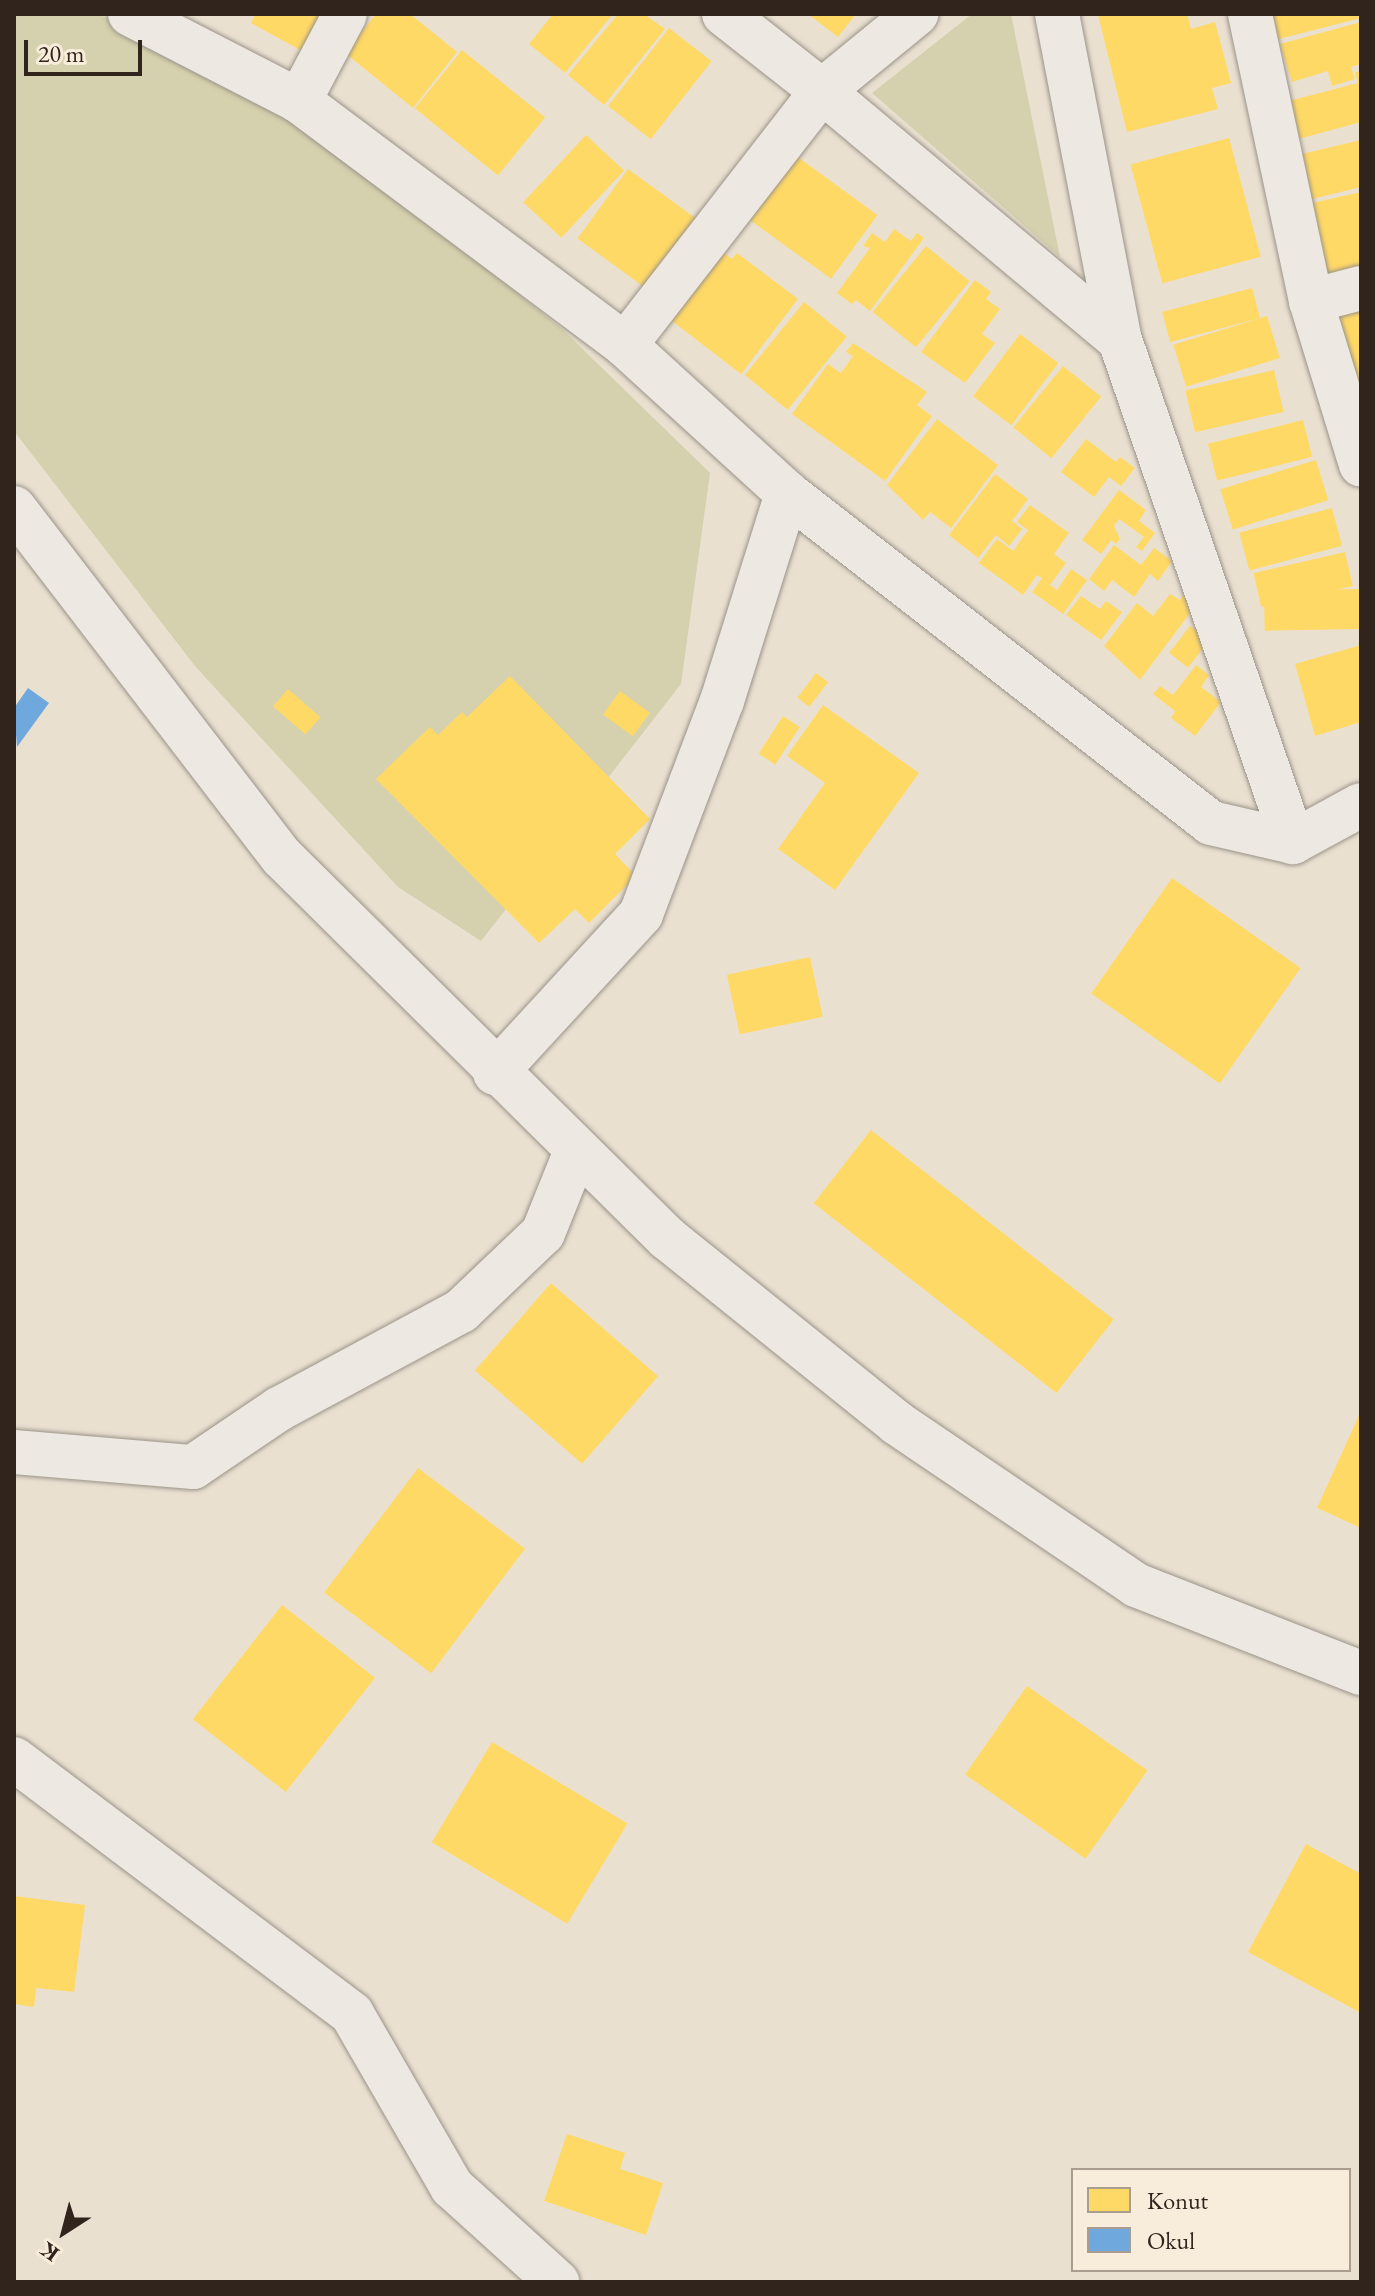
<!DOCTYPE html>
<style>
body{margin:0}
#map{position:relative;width:1375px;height:2296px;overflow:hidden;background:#eae0d0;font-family:"EB Garamond",serif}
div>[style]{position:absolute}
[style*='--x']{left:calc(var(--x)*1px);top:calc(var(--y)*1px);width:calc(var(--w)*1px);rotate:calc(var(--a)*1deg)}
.green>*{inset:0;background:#d5d0ad}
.homes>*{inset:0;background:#ffd966;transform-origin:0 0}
.schools>*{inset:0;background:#6fa8dc}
.roads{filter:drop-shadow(0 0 2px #9a9389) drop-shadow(0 0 2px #9a9389)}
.street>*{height:44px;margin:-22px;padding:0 22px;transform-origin:22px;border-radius:22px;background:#ede8e1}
span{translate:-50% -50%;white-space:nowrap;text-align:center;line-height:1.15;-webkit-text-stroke:8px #f8edda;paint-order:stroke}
.frame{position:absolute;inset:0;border:16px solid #30241d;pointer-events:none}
.legend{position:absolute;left:1071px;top:2168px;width:280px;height:104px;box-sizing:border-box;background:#f8edda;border:2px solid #a89d8e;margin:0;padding:10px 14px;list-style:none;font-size:24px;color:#30241d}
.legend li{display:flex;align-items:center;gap:16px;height:40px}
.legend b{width:40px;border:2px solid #a89d8e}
.north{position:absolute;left:24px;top:2192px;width:80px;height:80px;-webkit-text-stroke:6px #f8edda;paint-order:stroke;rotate:216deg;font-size:22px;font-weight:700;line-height:32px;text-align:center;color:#30241d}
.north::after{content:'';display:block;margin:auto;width:28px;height:36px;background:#30241d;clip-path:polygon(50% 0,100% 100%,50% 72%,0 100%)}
.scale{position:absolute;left:24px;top:40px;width:118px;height:36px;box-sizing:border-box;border:4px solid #30241d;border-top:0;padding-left:10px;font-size:24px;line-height:28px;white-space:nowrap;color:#30241d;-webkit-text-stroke:6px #f8edda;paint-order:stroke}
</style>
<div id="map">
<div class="green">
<i style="clip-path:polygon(14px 14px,98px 14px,280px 104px,561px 328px,710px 473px,681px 684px,481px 941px,398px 887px,195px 666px,14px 431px)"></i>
<i style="clip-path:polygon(972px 14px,1011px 14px,1060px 257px,872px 93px)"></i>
</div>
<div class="homes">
<i style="clip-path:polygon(255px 14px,322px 14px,302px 51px,251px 23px)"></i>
<i style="clip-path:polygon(376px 14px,410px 14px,457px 52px,413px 108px,345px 53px)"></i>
<i style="clip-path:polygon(553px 14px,613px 14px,565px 73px,529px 44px)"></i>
<i style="clip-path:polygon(618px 14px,644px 14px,665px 29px,604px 105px,568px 75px)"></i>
<i style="clip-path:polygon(808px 14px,856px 14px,838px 37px)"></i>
<i style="clip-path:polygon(1187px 14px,1191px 29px,1215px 22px,1231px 83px,1212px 88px,1218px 109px,1127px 132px,1098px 15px)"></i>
<i style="clip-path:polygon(1265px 14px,1361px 14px,1361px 18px,1271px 41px)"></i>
<i style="clip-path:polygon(1361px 22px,1361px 64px,1351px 67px,1355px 79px,1332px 86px,1328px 71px,1292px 82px,1280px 44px)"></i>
<i style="left:669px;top:28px;width:54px;height:99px;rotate:38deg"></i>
<i style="left:462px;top:50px;width:107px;height:75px;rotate:39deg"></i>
<i style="clip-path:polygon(1361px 71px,1361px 122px,1295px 140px,1285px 102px,1358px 83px,1355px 72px)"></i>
<i style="left:586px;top:135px;width:52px;height:92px;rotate:43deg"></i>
<i style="left:1229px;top:138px;width:123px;height:102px;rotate:75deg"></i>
<i style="clip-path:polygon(1361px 140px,1361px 187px,1304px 201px,1293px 156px)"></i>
<i style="left:795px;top:155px;width:102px;height:79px;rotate:36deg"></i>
<i style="left:628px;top:169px;width:88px;height:86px;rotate:36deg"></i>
<i style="clip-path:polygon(1361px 192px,1361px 282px,1326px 291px,1303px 205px)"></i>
<i style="clip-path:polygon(894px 229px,911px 241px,917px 233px,924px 238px,870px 311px,856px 300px,852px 304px,837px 293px,870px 248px,863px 246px,872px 233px,885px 242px)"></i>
<i style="left:926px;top:246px;width:56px;height:85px;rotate:39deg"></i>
<i style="clip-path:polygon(724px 253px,732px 259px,737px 253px,798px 299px,741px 374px,672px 321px)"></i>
<i style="clip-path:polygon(975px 280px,991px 292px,986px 299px,1000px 309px,982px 334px,995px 343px,965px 383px,921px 352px)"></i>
<i style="left:1252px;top:288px;width:31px;height:93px;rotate:75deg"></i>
<i style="left:804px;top:302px;width:55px;height:94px;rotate:39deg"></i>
<i style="clip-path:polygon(1361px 308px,1361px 387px,1349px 391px,1324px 321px)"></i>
<i style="left:1267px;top:316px;width:44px;height:98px;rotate:73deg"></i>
<i style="left:1020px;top:334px;width:48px;height:78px;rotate:37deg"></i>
<i style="clip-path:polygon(853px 343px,927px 392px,917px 405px,932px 416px,885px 481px,792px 414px,828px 364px,841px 373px,853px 356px,846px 352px)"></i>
<i style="left:1063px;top:366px;width:49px;height:79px;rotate:39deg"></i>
<i style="left:1274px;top:370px;width:43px;height:91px;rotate:77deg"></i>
<i style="clip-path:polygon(937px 419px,998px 465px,951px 528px,930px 512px,923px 520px,887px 485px)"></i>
<i style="left:1303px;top:420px;width:38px;height:98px;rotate:76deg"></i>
<i style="clip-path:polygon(1086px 439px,1116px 462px,1120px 457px,1135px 468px,1121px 486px,1109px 477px,1094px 497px,1061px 472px)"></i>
<i style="left:1316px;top:460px;width:42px;height:100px;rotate:73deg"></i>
<i style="clip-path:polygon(995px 474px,1028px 499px,1012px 521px,1022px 529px,1009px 546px,996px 535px,978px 558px,949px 535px)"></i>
<i style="clip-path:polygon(1119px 490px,1146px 510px,1139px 521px,1155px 533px,1142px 551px,1136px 547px,1144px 537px,1119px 519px,1114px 526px,1120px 539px,1116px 544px,1111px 540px,1101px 554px,1082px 540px)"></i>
<i style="clip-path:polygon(1030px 505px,1069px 533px,1054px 554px,1066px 563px,1050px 585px,1057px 590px,1071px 569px,1087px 580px,1063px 614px,1032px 592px,1042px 578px,1037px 575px,1023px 595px,979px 563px,997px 539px,1013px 551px,1028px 530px,1017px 522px)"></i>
<i style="left:1332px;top:508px;width:39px;height:96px;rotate:75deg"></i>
<i style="clip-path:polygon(1114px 545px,1141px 565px,1154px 548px,1172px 561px,1158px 581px,1150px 574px,1134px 597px,1112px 580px,1104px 591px,1089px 579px)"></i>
<i style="left:1345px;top:552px;width:35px;height:94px;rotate:77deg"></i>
<i style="left:1360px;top:589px;width:40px;height:96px;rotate:89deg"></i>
<i style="clip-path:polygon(1170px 594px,1180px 600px,1183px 595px,1196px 605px,1140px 680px,1104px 646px,1137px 603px,1153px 616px)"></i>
<i style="clip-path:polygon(1081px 596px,1100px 609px,1106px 601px,1122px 612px,1101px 640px,1066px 615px)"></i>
<i style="left:1190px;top:626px;width:24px;height:34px;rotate:38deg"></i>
<i style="clip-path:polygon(1361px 645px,1361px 722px,1315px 736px,1295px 664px)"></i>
<i style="clip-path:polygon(1196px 665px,1209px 675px,1201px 687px,1221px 702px,1195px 736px,1171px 718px,1175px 711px,1153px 694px,1160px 686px,1173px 695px)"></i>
<i style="left:816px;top:673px;width:15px;height:31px;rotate:37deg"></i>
<i style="clip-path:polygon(510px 676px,650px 819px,615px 854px,636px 876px,589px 923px,575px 909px,539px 943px,376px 779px,430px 727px,438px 735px,462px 712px,467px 717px)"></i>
<i style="left:288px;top:689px;width:43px;height:23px;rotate:41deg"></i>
<i style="left:620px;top:691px;width:37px;height:29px;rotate:36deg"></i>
<i style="clip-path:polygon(823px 705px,919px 773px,835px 890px,778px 849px,825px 783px,787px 756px)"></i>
<i style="left:783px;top:716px;width:20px;height:45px;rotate:33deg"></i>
<i style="left:1172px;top:878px;width:157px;height:141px;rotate:35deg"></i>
<i style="left:810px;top:957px;width:61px;height:85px;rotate:78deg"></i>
<i style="left:871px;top:1130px;width:308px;height:93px;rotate:38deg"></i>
<i style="left:551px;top:1283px;width:142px;height:116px;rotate:41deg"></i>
<i style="clip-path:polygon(1361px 1411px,1361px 1528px,1317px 1508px)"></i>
<i style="left:418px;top:1468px;width:134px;height:156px;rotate:37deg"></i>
<i style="left:282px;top:1605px;width:118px;height:145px;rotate:38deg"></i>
<i style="left:1027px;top:1686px;width:147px;height:108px;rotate:35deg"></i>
<i style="left:492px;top:1742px;width:158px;height:117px;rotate:31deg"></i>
<i style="clip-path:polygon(1306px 1844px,1361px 1874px,1361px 2013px,1248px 1952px)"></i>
<i style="clip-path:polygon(14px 1896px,85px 1905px,74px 1992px,36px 1988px,34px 2007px,14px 2004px)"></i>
<i style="clip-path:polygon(567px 2134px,625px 2153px,620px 2169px,663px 2183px,646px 2235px,544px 2201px)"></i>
</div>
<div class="schools">
<i style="clip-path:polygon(28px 688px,49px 703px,17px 747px,14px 708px)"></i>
</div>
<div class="roads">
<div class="street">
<i style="--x:130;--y:14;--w:190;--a:27.2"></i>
<i style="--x:299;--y:101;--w:407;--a:36.8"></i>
<i style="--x:625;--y:345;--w:219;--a:42.4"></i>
<i style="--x:787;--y:493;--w:537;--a:37.89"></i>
<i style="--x:1211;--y:823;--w:84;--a:13"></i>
<i style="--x:724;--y:14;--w:125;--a:38.2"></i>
<i style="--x:822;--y:91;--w:122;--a:-39.3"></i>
<i style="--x:1057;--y:14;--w:332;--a:79.1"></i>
<i style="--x:1120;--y:340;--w:531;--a:70.98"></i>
<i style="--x:1293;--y:842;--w:77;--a:-28.6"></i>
<i style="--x:1250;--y:14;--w:293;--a:78"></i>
<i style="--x:1311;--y:301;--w:171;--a:73"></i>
<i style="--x:299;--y:101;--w:98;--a:-62.1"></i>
<i style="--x:1311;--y:301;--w:52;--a:-14.6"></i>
<i style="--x:625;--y:345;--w:321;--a:-52.2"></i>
<i style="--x:822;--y:91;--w:388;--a:39.9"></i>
<i style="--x:14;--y:508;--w:440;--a:52.5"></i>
<i style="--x:282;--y:857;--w:542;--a:44.7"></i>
<i style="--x:667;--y:1238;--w:295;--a:38.8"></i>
<i style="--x:897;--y:1423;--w:289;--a:34.1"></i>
<i style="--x:1136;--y:1585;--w:242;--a:21.4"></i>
<i style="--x:495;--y:1073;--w:216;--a:-47.4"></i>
<i style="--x:641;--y:914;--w:228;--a:-69.2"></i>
<i style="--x:722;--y:701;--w:218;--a:-72.6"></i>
<i style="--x:14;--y:1452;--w:180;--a:4.8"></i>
<i style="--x:193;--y:1467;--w:104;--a:-34"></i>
<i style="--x:279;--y:1409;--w:207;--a:-28.3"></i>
<i style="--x:461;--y:1311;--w:113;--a:-43.6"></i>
<i style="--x:543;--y:1233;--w:88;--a:-68.1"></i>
<i style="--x:14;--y:1759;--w:423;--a:37"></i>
<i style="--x:352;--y:2014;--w:200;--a:60"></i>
<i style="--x:452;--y:2187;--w:142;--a:42.1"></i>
</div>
</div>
<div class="frame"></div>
<ul class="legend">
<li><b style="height:22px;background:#ffd966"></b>Konut</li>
<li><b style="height:22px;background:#6fa8dc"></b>Okul</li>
</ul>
<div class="north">K</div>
<div class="scale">20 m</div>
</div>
